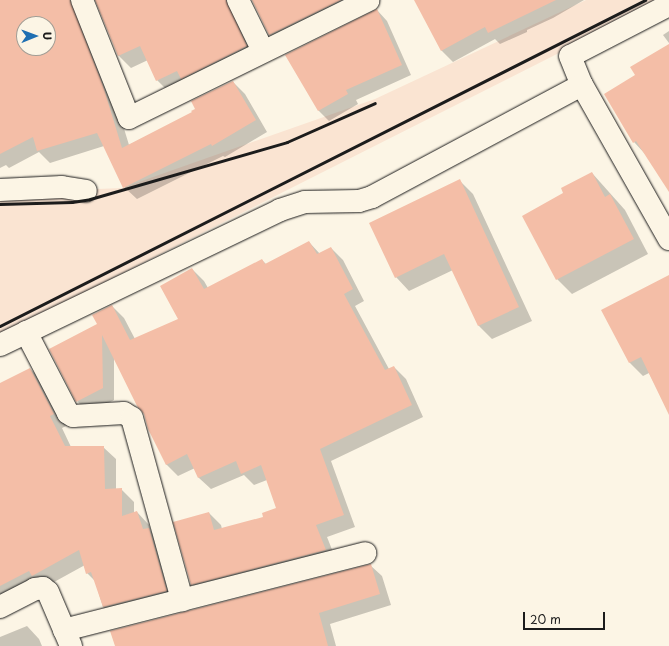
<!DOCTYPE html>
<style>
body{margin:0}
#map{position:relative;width:669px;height:646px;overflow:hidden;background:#fcf5e5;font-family:"Playpen Sans",sans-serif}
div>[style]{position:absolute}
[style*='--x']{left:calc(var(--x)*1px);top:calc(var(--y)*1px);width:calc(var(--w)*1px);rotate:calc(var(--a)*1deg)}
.built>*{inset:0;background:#fae4d2}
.shadow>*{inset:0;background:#0003}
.building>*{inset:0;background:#f4bea7}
.roads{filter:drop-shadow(0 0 1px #1c1c1c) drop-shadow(0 0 1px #1c1c1c)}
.street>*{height:22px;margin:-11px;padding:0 11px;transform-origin:11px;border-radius:11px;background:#fcf5e5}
.rail>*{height:3px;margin:-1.5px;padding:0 1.5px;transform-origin:1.5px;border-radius:1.5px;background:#1c1c1c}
span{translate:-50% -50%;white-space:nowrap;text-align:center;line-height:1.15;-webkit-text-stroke:3px #fcf5e5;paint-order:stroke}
.north{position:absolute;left:16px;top:16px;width:40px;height:40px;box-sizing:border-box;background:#fcf5e5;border:1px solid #a29e95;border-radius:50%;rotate:89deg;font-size:11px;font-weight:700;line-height:16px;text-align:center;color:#1c1c1c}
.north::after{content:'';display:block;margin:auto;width:14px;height:18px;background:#1f6fb2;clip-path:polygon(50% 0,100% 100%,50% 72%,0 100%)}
.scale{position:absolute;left:523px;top:612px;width:82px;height:18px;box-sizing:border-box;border:2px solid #1c1c1c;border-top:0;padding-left:5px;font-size:12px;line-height:14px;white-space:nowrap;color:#1c1c1c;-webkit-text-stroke:3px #fcf5e5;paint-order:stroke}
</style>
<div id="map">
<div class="built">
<i style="clip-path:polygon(586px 0,664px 0,0 335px,0 193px,122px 188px,375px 99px)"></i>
</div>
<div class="shadow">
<i style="clip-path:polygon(evenodd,0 0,92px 0,115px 99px,129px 145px,194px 113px,233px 82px,245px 94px,267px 132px,225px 157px,223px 156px,137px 199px,124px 187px,104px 146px,50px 163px,39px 152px,9px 168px,6px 165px,0 168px,0 0,24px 24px,48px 24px,48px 48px,24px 48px,24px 24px)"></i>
<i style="clip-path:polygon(95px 0,249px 0,258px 59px,169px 92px,157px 80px,148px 60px,131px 68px,119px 56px)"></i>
<i style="clip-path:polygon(253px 0,380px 0,282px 47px,270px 35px)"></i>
<i style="clip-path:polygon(415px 0,584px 0,553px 18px,527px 30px,527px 32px,500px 44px,495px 39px,453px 62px,442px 51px)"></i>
<i style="clip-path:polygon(377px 10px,387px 21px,411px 75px,356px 100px,358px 104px,329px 121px,319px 111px,287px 55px)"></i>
<i style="clip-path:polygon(669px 31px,669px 43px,663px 35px)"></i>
<i style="clip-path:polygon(669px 45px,669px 190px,646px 155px,634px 142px,637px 76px)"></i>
<i style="clip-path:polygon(592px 173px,625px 210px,648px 254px,572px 294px,557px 279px,565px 194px)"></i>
<i style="clip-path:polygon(460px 181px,473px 194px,532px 321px,492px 339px,479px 326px,453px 270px,409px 291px,396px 277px)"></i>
<i style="clip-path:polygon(309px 242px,320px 254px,331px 248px,343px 260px,364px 301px,355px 306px,389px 369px,394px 367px,406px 379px,423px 417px,331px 461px,355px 527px,327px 537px,337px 562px,204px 596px,192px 584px,209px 513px,221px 525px,222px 529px,264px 518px,278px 508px,267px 480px,254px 485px,244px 475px,211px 489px,199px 478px,195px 468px,178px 476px,166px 464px,145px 414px,114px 356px,114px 400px,89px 413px,77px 401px,98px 325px,112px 306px,124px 318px,135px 339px,180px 319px,192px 269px,204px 281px,208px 288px,262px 260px,267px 265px)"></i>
<i style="clip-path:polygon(669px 276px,669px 412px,649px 373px,643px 376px,630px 363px,603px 310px)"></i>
<i style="clip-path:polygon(30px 369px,43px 381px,66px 426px,62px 428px,71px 447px,103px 447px,116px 459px,116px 489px,121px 489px,134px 502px,134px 513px,137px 512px,149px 525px,151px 531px,161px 541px,178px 603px,116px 619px,103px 607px,95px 581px,87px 573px,85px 565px,45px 587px,0 604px,0 384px)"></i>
<i style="clip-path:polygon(370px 565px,382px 576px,391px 605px,330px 624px,336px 646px,116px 646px)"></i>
<i style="clip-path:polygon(27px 626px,39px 639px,42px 646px,0 646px,0 637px)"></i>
</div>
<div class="building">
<i style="clip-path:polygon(evenodd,0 0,70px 0,103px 86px,122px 148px,192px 112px,191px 111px,195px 109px,191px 101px,233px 81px,256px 120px,212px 146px,211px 144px,123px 188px,97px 133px,37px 151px,33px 137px,0 154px,0 0,24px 24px,48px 24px,48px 48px,24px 48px,24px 24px)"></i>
<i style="clip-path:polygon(95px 0,226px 0,247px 46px,181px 79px,177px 71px,156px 81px,140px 46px,118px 56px)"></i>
<i style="clip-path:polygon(252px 0,341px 0,269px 35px)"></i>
<i style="clip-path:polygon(414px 0,556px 0,488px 33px,485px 27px,441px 51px)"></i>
<i style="clip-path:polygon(377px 9px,402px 65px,346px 90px,348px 94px,318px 111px,285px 55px)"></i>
<i style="clip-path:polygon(669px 44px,669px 192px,636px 141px,633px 143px,604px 94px,635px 75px,630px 67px)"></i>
<i style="clip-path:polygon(592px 172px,605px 197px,610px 194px,634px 239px,556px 280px,522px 216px,563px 193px,561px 188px)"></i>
<i style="clip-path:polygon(460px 179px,519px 307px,478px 326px,444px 254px,395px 278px,369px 223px)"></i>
<i style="clip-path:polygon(309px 241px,317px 254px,331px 247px,353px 289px,344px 294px,385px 370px,394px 366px,412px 405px,320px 449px,344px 515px,316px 525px,326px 550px,191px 585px,173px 522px,209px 512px,214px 530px,263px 517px,262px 513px,276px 508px,261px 465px,241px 474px,236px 461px,198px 478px,187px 454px,166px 465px,148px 429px,144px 414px,137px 406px,102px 335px,103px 388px,76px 402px,49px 349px,97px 324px,92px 315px,112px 305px,130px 340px,178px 319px,160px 286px,192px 268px,204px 289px,262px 259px,265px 264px)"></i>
<i style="clip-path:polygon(669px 275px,669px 415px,641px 357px,629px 363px,601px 310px)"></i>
<i style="clip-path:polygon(30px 368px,54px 414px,50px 416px,65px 446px,104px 446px,105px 489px,122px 488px,122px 516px,137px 511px,143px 529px,149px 528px,167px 591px,103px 607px,91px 572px,86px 574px,79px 550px,32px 576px,29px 571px,0 586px,0 383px)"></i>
<i style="clip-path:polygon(371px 564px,380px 594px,319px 613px,328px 646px,115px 646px,110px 631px)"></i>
</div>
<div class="roads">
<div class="street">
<i style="--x:82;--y:0;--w:127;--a:68.3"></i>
<i style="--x:129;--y:118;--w:267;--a:-26.2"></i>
<i style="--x:238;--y:0;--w:57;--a:63.9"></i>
<i style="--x:669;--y:5;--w:111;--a:152.7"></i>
<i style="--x:570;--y:56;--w:31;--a:68"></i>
<i style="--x:582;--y:85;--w:177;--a:60.5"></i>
<i style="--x:0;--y:190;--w:62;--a:-2.8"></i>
<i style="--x:62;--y:187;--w:24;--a:9"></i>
<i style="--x:26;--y:332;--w:91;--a:62.6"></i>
<i style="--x:68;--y:413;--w:6;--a:31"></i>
<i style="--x:73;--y:416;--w:51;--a:-3.4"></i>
<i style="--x:124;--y:413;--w:9;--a:32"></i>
<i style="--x:132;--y:418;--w:189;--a:74.6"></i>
<i style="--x:0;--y:345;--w:311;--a:-25.7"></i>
<i style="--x:280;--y:210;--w:26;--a:-18"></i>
<i style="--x:305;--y:202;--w:54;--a:-1.1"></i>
<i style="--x:359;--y:201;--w:14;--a:-17"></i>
<i style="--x:372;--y:197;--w:238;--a:-28.1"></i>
<i style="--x:0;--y:607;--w:39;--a:-27"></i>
<i style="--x:35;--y:589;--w:8;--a:-7"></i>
<i style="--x:43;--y:588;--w:6;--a:39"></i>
<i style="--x:48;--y:592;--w:59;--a:66.9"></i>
<i style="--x:64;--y:630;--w:311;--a:-14.3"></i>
</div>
</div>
<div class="rail">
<i style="--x:0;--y:204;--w:72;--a:-1.6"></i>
<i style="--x:72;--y:202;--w:18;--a:-9"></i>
<i style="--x:90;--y:199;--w:205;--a:-16.1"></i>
<i style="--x:287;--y:142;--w:96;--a:-23.9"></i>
<i style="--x:0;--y:326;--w:723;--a:-26.81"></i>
</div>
<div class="north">U</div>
<div class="scale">20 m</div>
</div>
